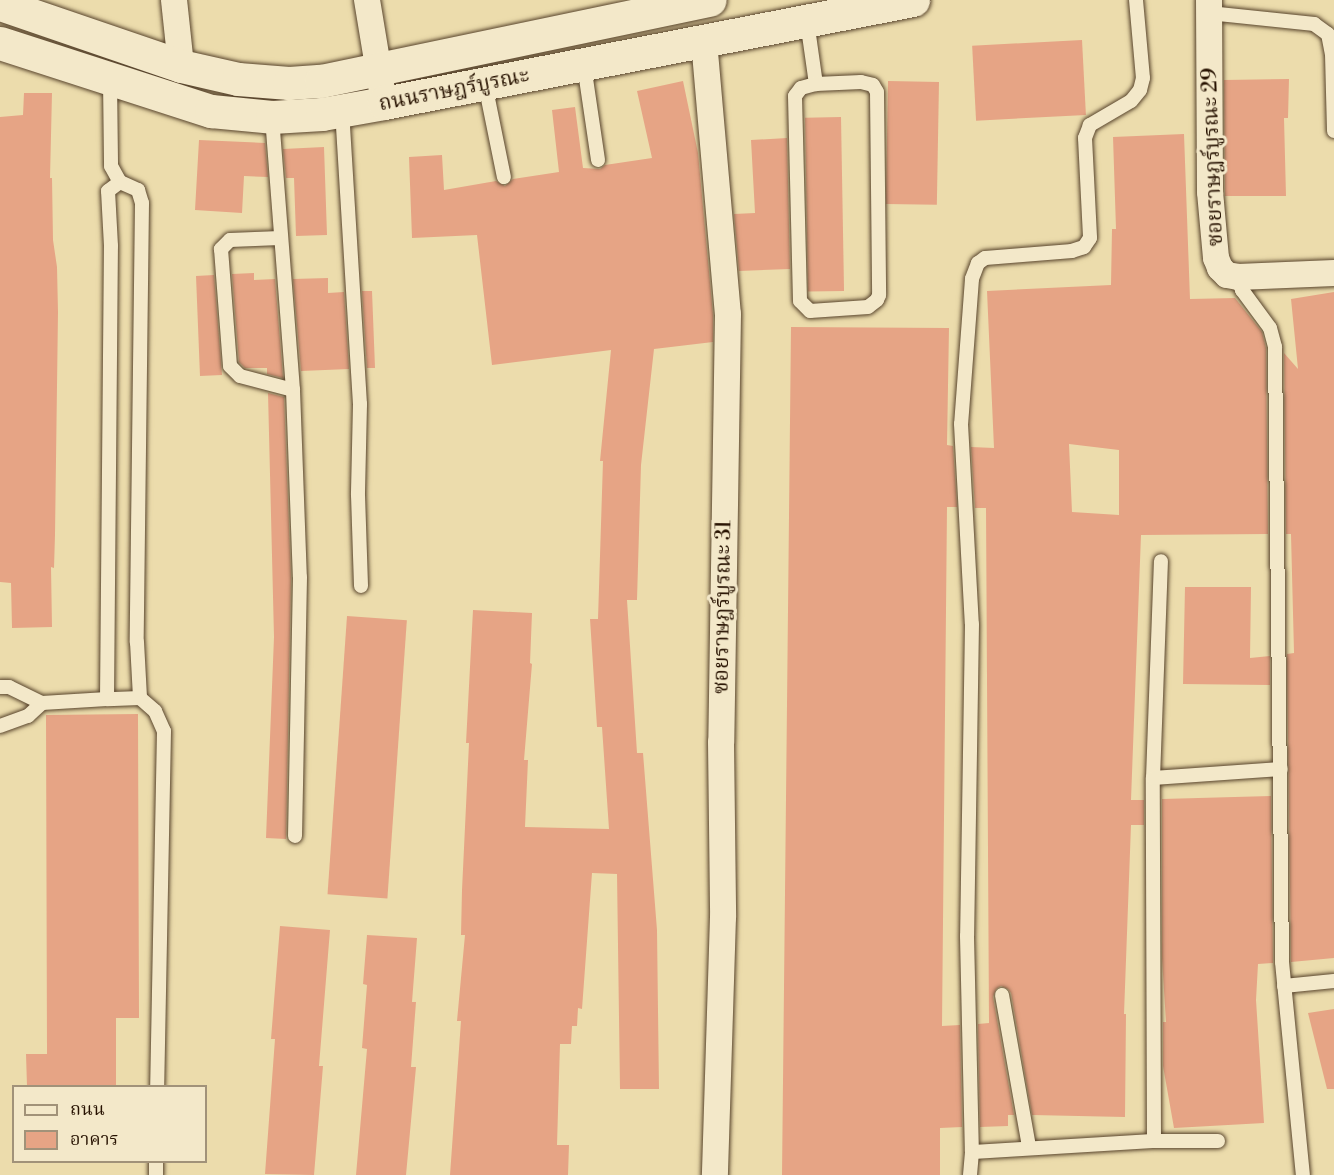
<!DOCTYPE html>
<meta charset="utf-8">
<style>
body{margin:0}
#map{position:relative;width:1334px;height:1175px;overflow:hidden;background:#ecdcac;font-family:"Libre Bodoni","Noto Serif Thai",serif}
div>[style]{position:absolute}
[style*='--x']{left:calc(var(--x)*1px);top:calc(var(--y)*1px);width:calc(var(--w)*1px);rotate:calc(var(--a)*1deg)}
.building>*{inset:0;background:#e6a485;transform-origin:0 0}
.roads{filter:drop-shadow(0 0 2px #58442c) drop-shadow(0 0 2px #58442c)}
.service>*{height:14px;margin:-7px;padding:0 7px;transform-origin:7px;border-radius:7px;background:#f3e8c9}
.minor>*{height:26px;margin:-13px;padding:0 13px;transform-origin:13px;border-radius:13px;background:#f3e8c9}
.secondary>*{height:33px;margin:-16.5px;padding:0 16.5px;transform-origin:16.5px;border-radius:16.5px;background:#f3e8c9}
span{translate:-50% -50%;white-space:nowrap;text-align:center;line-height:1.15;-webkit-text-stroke:6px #f3e8c9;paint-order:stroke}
.street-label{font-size:21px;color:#271201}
.legend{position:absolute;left:12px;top:1085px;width:195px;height:78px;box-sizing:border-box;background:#f3e8c9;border:2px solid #a19279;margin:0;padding:8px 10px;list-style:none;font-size:18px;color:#271201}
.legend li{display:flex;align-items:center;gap:12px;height:30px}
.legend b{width:30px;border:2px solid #a19279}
</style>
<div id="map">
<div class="building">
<i style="left:1082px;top:40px;width:75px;height:110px;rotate:87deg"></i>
<i style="clip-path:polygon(1289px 79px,1288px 118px,1284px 118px,1286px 196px,1225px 196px,1224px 80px)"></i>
<i style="clip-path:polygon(683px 81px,698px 153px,713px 315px,713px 342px,654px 349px,641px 465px,637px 600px,627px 600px,637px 753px,643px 753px,657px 930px,659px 1089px,620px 1089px,617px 874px,592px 873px,582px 1009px,578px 1008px,577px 1026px,572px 1026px,571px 1044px,560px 1044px,557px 1145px,569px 1145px,568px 1175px,450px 1175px,461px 1021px,457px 1021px,465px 935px,461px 935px,462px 890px,469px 743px,466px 743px,473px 610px,532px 613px,530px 663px,532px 664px,524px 760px,528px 760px,525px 827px,609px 829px,602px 727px,597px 727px,590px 619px,598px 619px,603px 461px,600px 461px,611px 350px,492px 365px,477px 235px,412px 238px,409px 157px,442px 155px,444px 190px,496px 181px,505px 186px,513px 179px,559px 172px,552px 110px,575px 107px,583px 168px,600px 169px,605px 165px,652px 158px,637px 91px)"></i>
<i style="left:888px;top:81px;width:51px;height:123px;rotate:1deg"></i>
<i style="clip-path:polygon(24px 93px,52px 93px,50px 178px,52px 178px,53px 240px,57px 267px,58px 312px,55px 535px,54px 568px,51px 567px,52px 627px,12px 628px,11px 583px,0 582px,0 117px,23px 115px)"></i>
<i style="left:841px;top:117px;width:174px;height:36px;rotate:89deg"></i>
<i style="clip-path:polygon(evenodd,1184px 134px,1190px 299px,1235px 298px,1262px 332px,1266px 348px,1268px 534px,1141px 535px,1131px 800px,1144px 800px,1144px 825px,1131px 825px,1124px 1014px,1126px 1014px,1125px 1117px,1032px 1115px,1011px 993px,1008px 989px,1001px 986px,996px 989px,993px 997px,1014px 1115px,1008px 1115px,1008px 1126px,980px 1127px,978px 1024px,989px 1023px,986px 508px,975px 508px,971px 447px,994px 448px,987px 291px,1111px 285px,1112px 229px,1116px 229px,1113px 137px,1184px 134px,1069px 444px,1119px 450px,1119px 515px,1072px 512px,1069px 444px)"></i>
<i style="clip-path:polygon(787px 138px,790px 269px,739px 271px,734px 214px,755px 213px,751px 140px)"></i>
<i style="clip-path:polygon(199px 140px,265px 143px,268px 177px,244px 176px,242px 213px,195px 210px)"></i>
<i style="clip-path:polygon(324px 147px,327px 235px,296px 236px,294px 178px,286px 178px,283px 149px)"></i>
<i style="clip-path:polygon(254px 273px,254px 280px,275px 279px,283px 378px,267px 374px,267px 368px,245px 368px,239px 362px,232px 274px)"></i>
<i style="clip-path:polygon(214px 275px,222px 375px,200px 376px,196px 276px)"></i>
<i style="clip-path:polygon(328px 278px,328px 293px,344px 292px,349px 369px,301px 371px,293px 279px)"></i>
<i style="clip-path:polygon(362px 291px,372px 291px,375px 368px,367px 368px)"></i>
<i style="clip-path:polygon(1334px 292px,1334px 958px,1291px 962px,1287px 654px,1294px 653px,1291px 534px,1286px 534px,1284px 353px,1298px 369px,1291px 299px)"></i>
<i style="clip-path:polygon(791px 327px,949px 328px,947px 445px,953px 446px,957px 507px,947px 507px,942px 1026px,960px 1025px,962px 1127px,940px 1128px,940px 1175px,782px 1175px)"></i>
<i style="clip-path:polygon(268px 393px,284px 397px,291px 577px,286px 839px,266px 838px,274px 637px)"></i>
<i style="clip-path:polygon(1185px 587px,1251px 587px,1250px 658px,1270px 656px,1270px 685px,1183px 684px)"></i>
<i style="left:347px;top:616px;width:60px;height:279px;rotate:4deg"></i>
<i style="clip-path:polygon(138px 714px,139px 1018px,116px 1018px,116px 1086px,27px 1086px,26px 1054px,47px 1054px,46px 715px)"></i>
<i style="clip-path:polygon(1271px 796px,1273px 963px,1258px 964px,1256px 1000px,1264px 1123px,1174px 1128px,1163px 1066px,1163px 1022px,1166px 1022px,1162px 958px,1162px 799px)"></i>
<i style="clip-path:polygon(280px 926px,330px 930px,319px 1066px,323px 1066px,314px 1175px,265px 1174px,275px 1039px,271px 1039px)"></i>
<i style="clip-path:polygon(367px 935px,417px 938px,412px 1002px,416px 1002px,411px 1067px,416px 1067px,406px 1175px,356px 1175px,367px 1049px,362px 1048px,367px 985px,363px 984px)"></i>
<i style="clip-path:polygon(1334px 1009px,1334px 1089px,1327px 1089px,1308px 1013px)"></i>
</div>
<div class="roads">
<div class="service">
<i style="--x:1136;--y:0;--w:78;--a:84.9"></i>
<i style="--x:1143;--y:78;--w:12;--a:104"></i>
<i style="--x:1140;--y:90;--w:14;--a:129"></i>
<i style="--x:1131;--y:101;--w:48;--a:149.7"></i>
<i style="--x:1090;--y:125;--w:14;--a:111"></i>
<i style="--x:1085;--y:138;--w:100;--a:87.1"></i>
<i style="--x:1090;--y:238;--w:11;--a:124"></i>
<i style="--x:1084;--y:247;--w:13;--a:162"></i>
<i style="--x:1072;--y:251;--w:87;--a:175.4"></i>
<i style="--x:985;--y:258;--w:9;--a:144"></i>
<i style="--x:978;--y:263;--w:17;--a:111"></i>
<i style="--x:972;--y:279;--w:145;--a:94.3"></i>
<i style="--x:961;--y:424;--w:200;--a:86.9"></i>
<i style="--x:972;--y:624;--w:312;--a:90.9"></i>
<i style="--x:967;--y:936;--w:216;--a:88.7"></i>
<i style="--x:972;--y:1152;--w:182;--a:-3.5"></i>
<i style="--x:1154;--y:1141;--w:363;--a:-90.2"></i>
<i style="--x:1153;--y:778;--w:217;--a:-87.9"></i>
<i style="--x:1209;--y:13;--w:106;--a:6"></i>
<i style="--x:1314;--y:24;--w:17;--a:36"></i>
<i style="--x:1328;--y:34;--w:20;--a:79"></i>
<i style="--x:1332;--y:54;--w:77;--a:88.5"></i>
<i style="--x:807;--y:21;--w:64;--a:81.9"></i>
<i style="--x:584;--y:65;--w:96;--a:81.6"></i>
<i style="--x:110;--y:80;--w:86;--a:89.3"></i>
<i style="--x:111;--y:166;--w:18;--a:61"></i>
<i style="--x:120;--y:182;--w:20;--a:24"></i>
<i style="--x:138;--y:190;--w:14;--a:73"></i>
<i style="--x:142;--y:203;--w:439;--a:90.7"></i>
<i style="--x:137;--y:642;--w:56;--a:86.9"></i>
<i style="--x:140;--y:698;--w:33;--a:178"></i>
<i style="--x:107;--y:699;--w:453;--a:-89.5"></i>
<i style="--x:111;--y:246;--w:55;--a:-93.1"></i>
<i style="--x:108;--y:191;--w:15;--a:-37"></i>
<i style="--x:861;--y:82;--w:12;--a:14"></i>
<i style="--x:873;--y:85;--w:8;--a:60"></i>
<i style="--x:877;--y:92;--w:203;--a:89.4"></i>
<i style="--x:879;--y:295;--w:5;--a:112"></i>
<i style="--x:877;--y:300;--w:11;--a:142"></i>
<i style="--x:868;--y:307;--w:58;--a:176.1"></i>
<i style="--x:810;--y:311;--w:14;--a:-135"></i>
<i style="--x:800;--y:301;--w:205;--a:-91.4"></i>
<i style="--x:795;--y:96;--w:10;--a:-53"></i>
<i style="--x:801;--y:88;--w:16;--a:-15"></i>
<i style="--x:816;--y:84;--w:45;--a:-2.5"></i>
<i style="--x:485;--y:84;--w:95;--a:78.5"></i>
<i style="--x:342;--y:110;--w:295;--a:86.5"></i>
<i style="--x:360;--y:404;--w:91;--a:91.3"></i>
<i style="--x:358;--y:495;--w:91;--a:88.1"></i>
<i style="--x:272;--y:117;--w:274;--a:85.6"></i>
<i style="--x:293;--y:390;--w:187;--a:87.9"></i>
<i style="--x:300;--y:577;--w:259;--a:91.1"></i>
<i style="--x:280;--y:238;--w:50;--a:177.7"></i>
<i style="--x:230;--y:240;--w:13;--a:135"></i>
<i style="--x:221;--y:249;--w:117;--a:85.6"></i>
<i style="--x:230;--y:366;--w:14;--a:45"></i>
<i style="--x:240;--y:376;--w:55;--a:14.8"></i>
<i style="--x:1238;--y:277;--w:14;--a:73"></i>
<i style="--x:1242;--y:290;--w:47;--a:53.6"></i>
<i style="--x:1270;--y:328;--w:20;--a:75"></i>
<i style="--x:1275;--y:347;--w:615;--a:89.35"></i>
<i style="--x:1282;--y:962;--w:214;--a:84.4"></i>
<i style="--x:0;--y:687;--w:9;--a:0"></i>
<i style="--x:9;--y:687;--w:37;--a:26"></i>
<i style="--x:42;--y:703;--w:65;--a:-3.5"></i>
<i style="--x:140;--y:698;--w:20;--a:41"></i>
<i style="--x:155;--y:711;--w:22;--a:66"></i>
<i style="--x:164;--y:731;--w:355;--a:91.1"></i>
<i style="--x:0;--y:726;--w:30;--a:-20"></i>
<i style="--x:28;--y:716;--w:19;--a:-43"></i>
<i style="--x:1153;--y:778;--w:128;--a:-4"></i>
<i style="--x:1284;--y:986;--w:50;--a:-5.7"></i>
<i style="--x:1002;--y:995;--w:154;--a:79.9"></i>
<i style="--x:1154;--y:1141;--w:64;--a:0"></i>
<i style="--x:156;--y:1175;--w:13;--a:-90"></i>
<i style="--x:970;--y:1175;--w:23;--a:-85"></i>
</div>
<div class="minor">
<i style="--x:174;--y:0;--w:66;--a:83.9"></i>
<i style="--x:367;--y:0;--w:104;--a:80.6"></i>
<i style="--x:1209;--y:0;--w:192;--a:89.7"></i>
<i style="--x:1210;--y:192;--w:66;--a:84.8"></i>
<i style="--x:1216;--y:258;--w:11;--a:68"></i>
<i style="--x:1220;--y:268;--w:10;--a:45"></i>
<i style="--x:1227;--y:275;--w:11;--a:10"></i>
<i style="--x:1238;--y:277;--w:96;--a:-2.4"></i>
<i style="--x:704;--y:41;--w:274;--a:85"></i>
<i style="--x:728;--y:314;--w:428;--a:90.9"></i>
<i style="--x:721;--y:742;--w:175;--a:89.3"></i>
<i style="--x:723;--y:917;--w:258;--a:91.8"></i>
</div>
<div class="secondary">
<i style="--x:0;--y:4;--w:191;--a:18.9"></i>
<i style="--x:181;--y:66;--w:58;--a:12.8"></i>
<i style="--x:238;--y:79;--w:51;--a:4.5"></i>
<i style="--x:289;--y:83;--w:32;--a:-4"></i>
<i style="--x:321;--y:81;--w:397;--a:-11.8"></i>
<i style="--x:0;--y:43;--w:222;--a:17.9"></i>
<i style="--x:211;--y:111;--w:61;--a:5.6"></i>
<i style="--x:272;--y:117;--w:50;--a:-3.4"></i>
<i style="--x:322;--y:114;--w:63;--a:-10.1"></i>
<i style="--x:384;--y:103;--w:539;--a:-11.02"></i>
</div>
</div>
<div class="street-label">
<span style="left:454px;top:90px;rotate:-11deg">ถนนราษฎร์บูรณะ</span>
<span style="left:1213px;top:157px;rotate:-92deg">ซอยราษฎร์บูรณะ 29</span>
<span style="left:723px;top:607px;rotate:-89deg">ซอยราษฎร์บูรณะ 31</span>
</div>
<ul class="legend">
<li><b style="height:8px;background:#f3e8c9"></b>ถนน</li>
<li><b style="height:16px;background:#e6a485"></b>อาคาร</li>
</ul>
</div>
